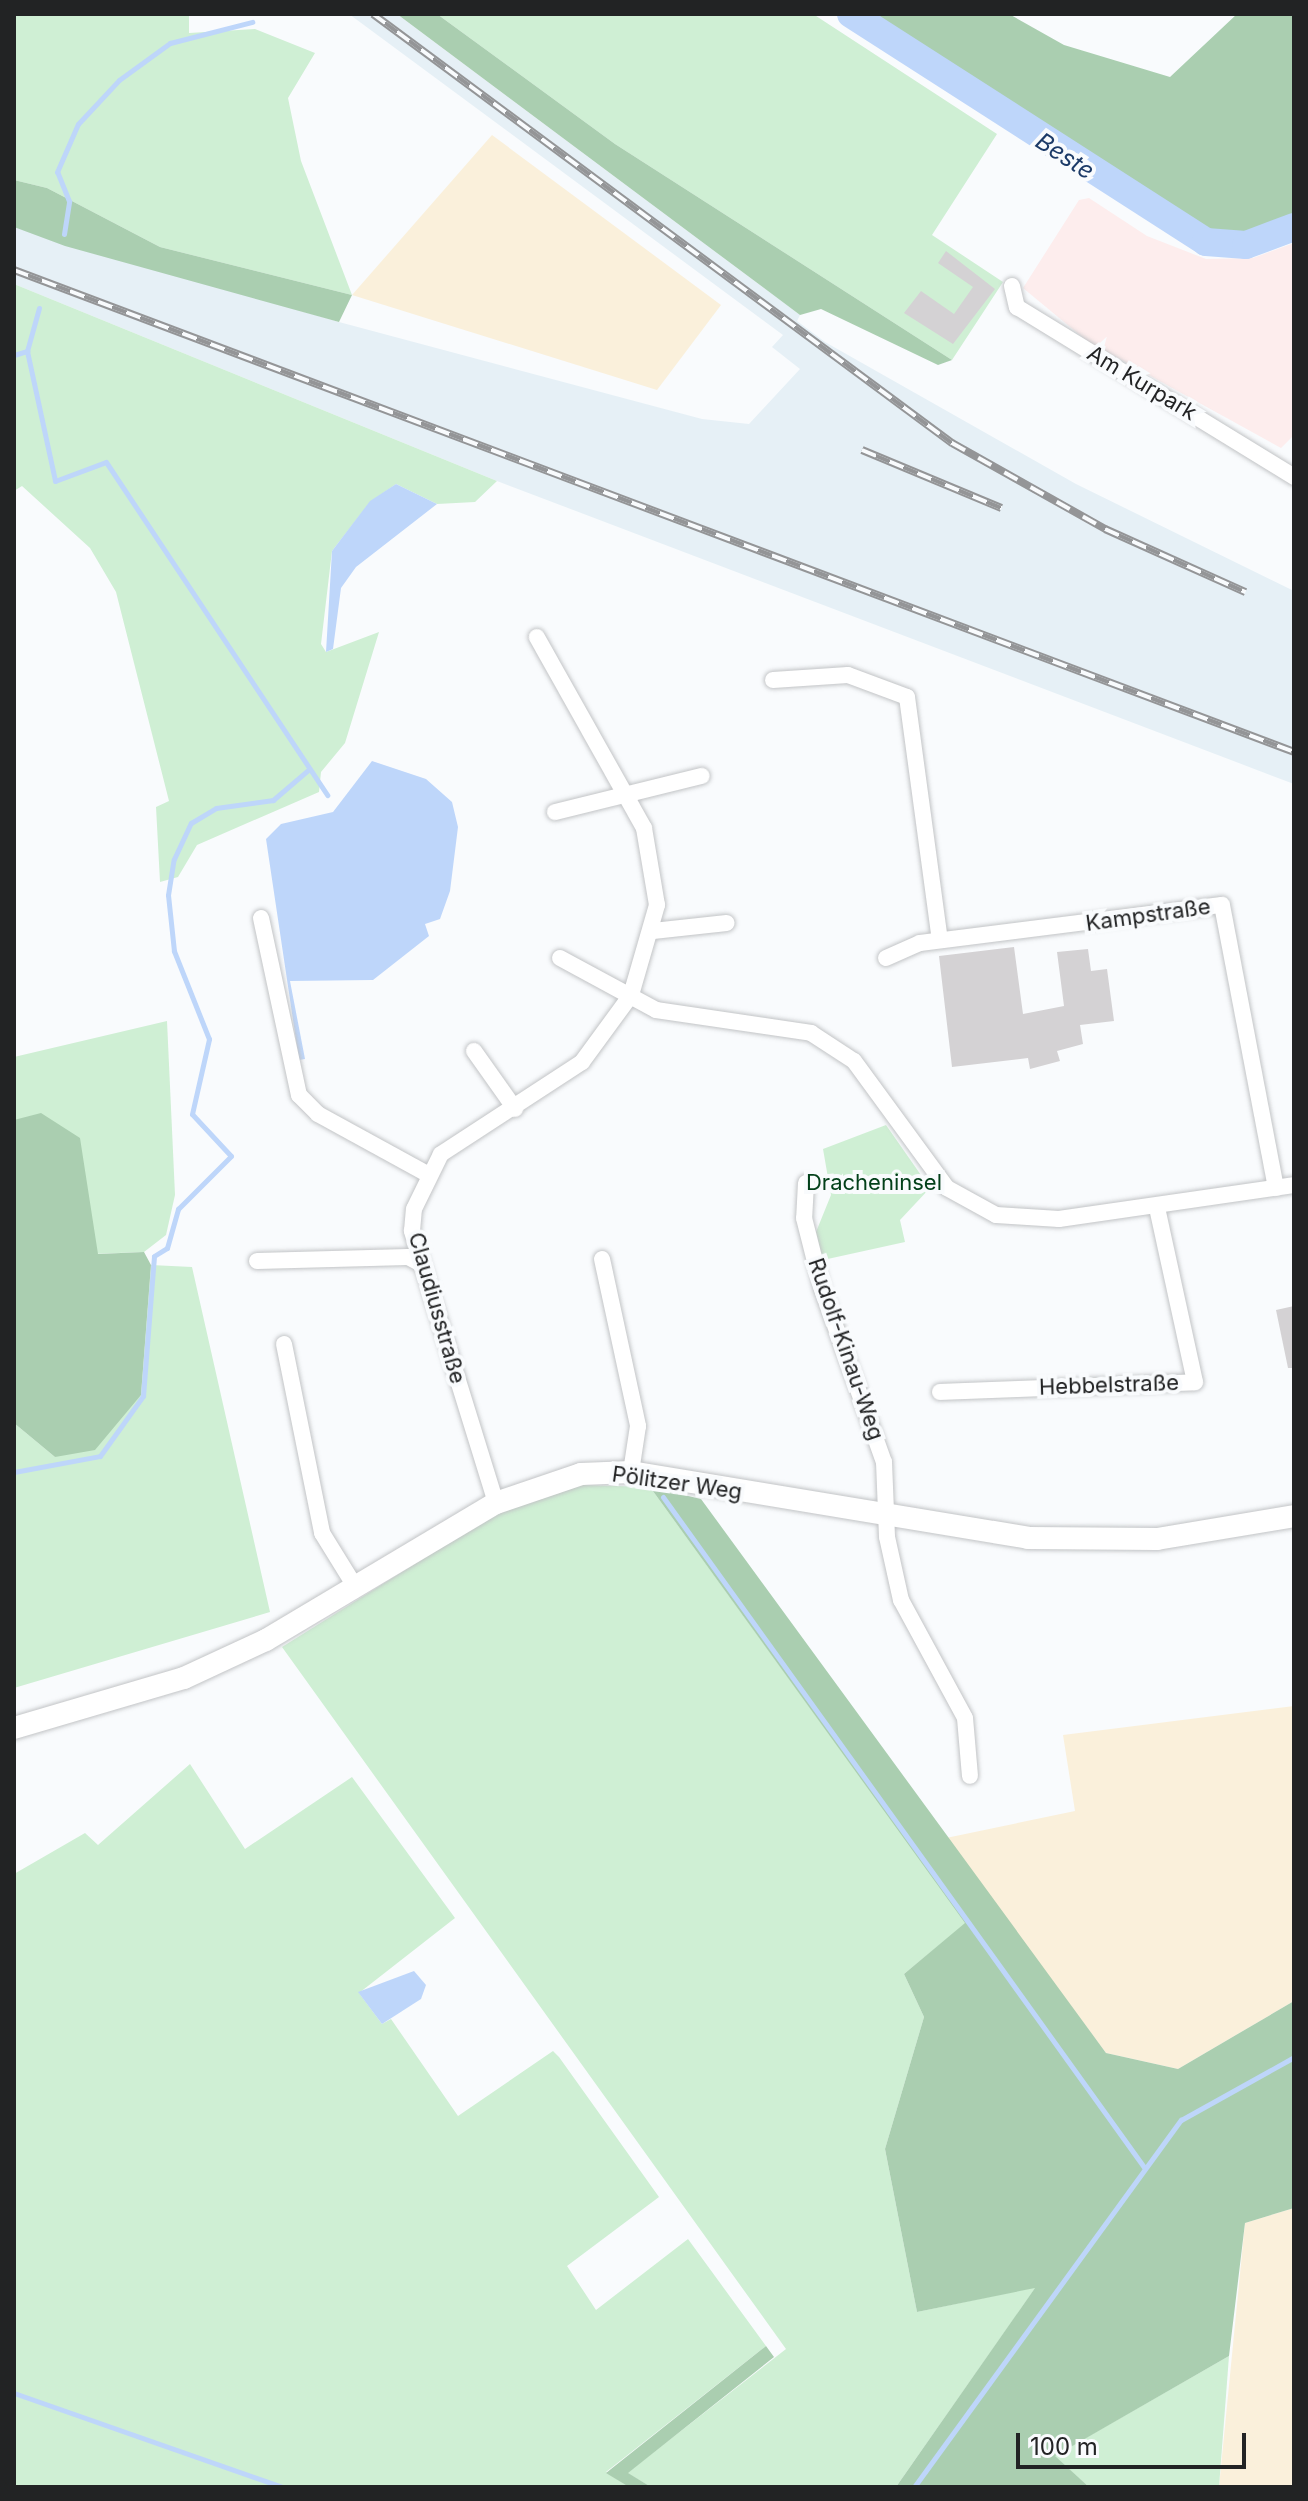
<!DOCTYPE html>
<meta charset="utf-8">
<style>
body{margin:0}
#map{position:relative;width:1308px;height:2501px;overflow:hidden;background:#f9fbfd;font-family:Inter,sans-serif}
div>[style]{position:absolute}
[style*='--x']{left:calc(var(--x)*1px);top:calc(var(--y)*1px);width:calc(var(--w)*1px);rotate:calc(var(--a)*1deg)}
.built>*{inset:0;background:#e6f0f6}
.industrial>*{inset:0;background:#faf0db}
.education>*{inset:0;background:#fdeded}
.green>*{inset:0;background:#cfefd4}
.forest>*{inset:0;background:#aaceb0}
.water>*{inset:0;background:#bed6fa}
.stream>*{height:5px;margin:-2.5px;padding:0 2.5px;transform-origin:2.5px;border-radius:2.5px;background:#bed6fa}
.river>*{height:28px;margin:-14px;padding:0 14px;transform-origin:14px;border-radius:14px;background:#bed6fa}
.building>*{inset:0;background:#d4d2d4}
.roads{filter:drop-shadow(0 0 2px #c2c4c6) drop-shadow(0 0 2px #c2c4c6)}
.minor>*{height:16px;margin:-8px;padding:0 8px;transform-origin:8px;border-radius:8px;background:#fff}
.secondary>*{height:22px;margin:-11px;padding:0 11px;transform-origin:11px;border-radius:11px;background:#fff}
.rail>*{height:8px;margin-top:-4px;transform-origin:0;background:repeating-linear-gradient(90deg,#f9fbfd 0 15px,#949597 0 30px);box-sizing:border-box;border-block:2px solid #949597}
span{translate:-50% -50%;white-space:nowrap;text-align:center;line-height:1.15;-webkit-text-stroke:8px #f9fbfd;paint-order:stroke}
.street-label{font-size:22px;color:#222324}
.park-label{font-size:22px;color:#03401a}
.water-label{font-size:24px;color:#1d3b68;font-style:italic}
.frame{position:absolute;inset:0;border:16px solid #222324;pointer-events:none}
.scale{position:absolute;left:1016px;top:2433px;width:230px;height:36px;box-sizing:border-box;border:4px solid #222324;border-top:0;padding-left:10px;font-size:24px;line-height:28px;white-space:nowrap;color:#222324;-webkit-text-stroke:6px #f9fbfd;paint-order:stroke}
</style>
<div id="map">
<div class="built">
<i style="clip-path:polygon(349px 14px,397px 14px,800px 315px,797px 321px,825px 342px,1076px 484px,1294px 591px,1294px 784px,497px 481px,14px 284px,14px 227px,339px 322px,702px 419px,749px 424px,800px 369px,772px 347px,783px 335px)"></i>
</div>
<div class="industrial">
<i style="clip-path:polygon(492px 135px,721px 305px,657px 390px,352px 295px)"></i>
<i style="clip-path:polygon(1294px 1706px,1294px 2001px,1178px 2069px,1106px 2053px,946px 1838px,1075px 1811px,1063px 1735px)"></i>
<i style="clip-path:polygon(1294px 2208px,1294px 2487px,1219px 2487px,1245px 2223px)"></i>
</div>
<div class="education">
<i style="clip-path:polygon(1089px 198px,1147px 236px,1206px 259px,1253px 258px,1294px 243px,1294px 435px,1281px 448px,1087px 341px,1023px 288px,1079px 200px)"></i>
</div>
<div class="green">
<i style="clip-path:polygon(14px 14px,189px 14px,189px 33px,255px 29px,315px 53px,288px 98px,301px 161px,352px 295px,160px 247px,47px 188px,14px 180px)"></i>
<i style="clip-path:polygon(437px 14px,813px 14px,997px 134px,932px 235px,1003px 282px,952px 360px,615px 144px)"></i>
<i style="clip-path:polygon(14px 284px,497px 481px,475px 502px,437px 504px,396px 484px,370px 502px,332px 551px,321px 644px,326px 652px,379px 632px,345px 743px,321px 772px,319px 792px,197px 845px,178px 877px,160px 882px,156px 807px,169px 801px,116px 592px,90px 548px,22px 486px,14px 491px)"></i>
<i style="clip-path:polygon(167px 1021px,175px 1195px,166px 1235px,144px 1252px,14px 1257px,14px 1057px)"></i>
<i style="clip-path:polygon(886px 1125px,930px 1188px,900px 1220px,905px 1242px,823px 1260px,816px 1232px,831px 1195px,823px 1149px)"></i>
<i style="clip-path:polygon(151px 1265px,192px 1267px,270px 1612px,14px 1688px,14px 1423px,55px 1457px,141px 1395px)"></i>
<i style="clip-path:polygon(581px 1485px,650px 1487px,966px 1923px,904px 1974px,924px 2017px,885px 2149px,917px 2312px,1036px 2287px,896px 2487px,651px 2487px,627px 2473px,786px 2349px,282px 1647px,498px 1512px)"></i>
<i style="clip-path:polygon(190px 1764px,245px 1849px,352px 1777px,455px 1918px,359px 1993px,382px 2024px,391px 2019px,458px 2116px,553px 2051px,559px 2057px,659px 2197px,567px 2266px,596px 2310px,688px 2239px,766px 2346px,606px 2472px,629px 2487px,14px 2487px,14px 1874px,85px 1833px,98px 1845px)"></i>
<i style="clip-path:polygon(1229px 2356px,1219px 2487px,1089px 2487px,1054px 2456px)"></i>
</div>
<div class="forest">
<i style="clip-path:polygon(397px 14px,437px 14px,615px 144px,952px 360px,938px 365px,821px 309px,800px 315px)"></i>
<i style="clip-path:polygon(851px 14px,1009px 14px,1064px 45px,1170px 77px,1237px 14px,1294px 14px,1294px 227px,1246px 245px,1206px 242px)"></i>
<i style="clip-path:polygon(14px 180px,47px 188px,160px 247px,352px 295px,339px 322px,65px 246px,14px 227px)"></i>
<i style="clip-path:polygon(41px 1113px,80px 1138px,98px 1254px,144px 1252px,151px 1265px,141px 1395px,95px 1450px,55px 1457px,14px 1423px,14px 1120px)"></i>
<i style="clip-path:polygon(650px 1487px,701px 1499px,1106px 2053px,1178px 2069px,1294px 2001px,1294px 2208px,1245px 2223px,1229px 2356px,1055px 2456px,1089px 2487px,896px 2487px,1035px 2288px,917px 2312px,885px 2149px,924px 2017px,904px 1974px,965px 1923px)"></i>
<i style="clip-path:polygon(766px 2346px,774px 2357px,628px 2473px,651px 2487px,629px 2487px,606px 2473px)"></i>
</div>
<div class="water">
<i style="clip-path:polygon(396px 484px,437px 504px,356px 567px,341px 588px,333px 649px,326px 652px,332px 551px,370px 501px)"></i>
<i style="clip-path:polygon(372px 761px,426px 779px,452px 802px,458px 827px,450px 891px,440px 919px,425px 924px,429px 936px,373px 980px,290px 981px,305px 1059px,299px 1060px,266px 839px,281px 824px,333px 812px)"></i>
<i style="clip-path:polygon(414px 1971px,426px 1985px,421px 1999px,382px 2024px,358px 1992px)"></i>
</div>
<div class="stream">
<i style="--x:64;--y:234;--w:33;--a:-81"></i>
<i style="--x:69;--y:201;--w:31;--a:-112"></i>
<i style="--x:57;--y:172;--w:52;--a:-66.4"></i>
<i style="--x:78;--y:124;--w:60;--a:-47"></i>
<i style="--x:119;--y:80;--w:63;--a:-36"></i>
<i style="--x:170;--y:43;--w:85;--a:-14.4"></i>
<i style="--x:39;--y:308;--w:45;--a:105.6"></i>
<i style="--x:27;--y:351;--w:133;--a:77.8"></i>
<i style="--x:55;--y:481;--w:54;--a:-20.4"></i>
<i style="--x:106;--y:462;--w:400;--a:56.4"></i>
<i style="--x:14;--y:355;--w:14;--a:-17"></i>
<i style="--x:14;--y:1472;--w:87;--a:-10.5"></i>
<i style="--x:100;--y:1456;--w:74;--a:-54.4"></i>
<i style="--x:143;--y:1396;--w:140;--a:-85.5"></i>
<i style="--x:154;--y:1256;--w:15;--a:-32"></i>
<i style="--x:167;--y:1248;--w:41;--a:-74.2"></i>
<i style="--x:178;--y:1209;--w:75;--a:-45"></i>
<i style="--x:231;--y:1156;--w:57;--a:-132.9"></i>
<i style="--x:192;--y:1114;--w:77;--a:-77.2"></i>
<i style="--x:209;--y:1039;--w:95;--a:-111.7"></i>
<i style="--x:174;--y:951;--w:56;--a:-96.1"></i>
<i style="--x:168;--y:895;--w:36;--a:-81"></i>
<i style="--x:174;--y:859;--w:40;--a:-65"></i>
<i style="--x:191;--y:823;--w:29;--a:-31"></i>
<i style="--x:216;--y:808;--w:58;--a:-8"></i>
<i style="--x:273;--y:800;--w:46;--a:-40.6"></i>
<i style="--x:663;--y:1497;--w:825;--a:54.33"></i>
<i style="--x:14;--y:2393;--w:284;--a:19.3"></i>
<i style="--x:914;--y:2487;--w:454;--a:-54"></i>
<i style="--x:1181;--y:2120;--w:129;--a:-29.1"></i>
</div>
<div class="river">
<i style="--x:851;--y:14;--w:422;--a:32.7"></i>
<i style="--x:1206;--y:242;--w:40;--a:4.3"></i>
<i style="--x:1246;--y:245;--w:51;--a:-20.6"></i>
</div>
<div class="building">
<i style="clip-path:polygon(946px 251px,995px 289px,953px 344px,904px 313px,921px 291px,954px 314px,973px 287px,938px 263px)"></i>
<i style="clip-path:polygon(1014px 947px,1023px 1014px,1064px 1006px,1057px 952px,1088px 949px,1091px 971px,1107px 969px,1114px 1021px,1080px 1025px,1083px 1044px,1057px 1051px,1060px 1061px,1030px 1069px,1028px 1058px,952px 1067px,939px 956px)"></i>
<i style="clip-path:polygon(1294px 1306px,1294px 1368px,1288px 1368px,1276px 1310px)"></i>
</div>
<div class="roads">
<div class="minor">
<i style="--x:1012;--y:286;--w:22;--a:77"></i>
<i style="--x:1017;--y:307;--w:325;--a:31.5"></i>
<i style="--x:773;--y:680;--w:75;--a:-3.8"></i>
<i style="--x:848;--y:675;--w:63;--a:20.4"></i>
<i style="--x:907;--y:697;--w:245;--a:82.3"></i>
<i style="--x:555;--y:812;--w:151;--a:-13.8"></i>
<i style="--x:261;--y:918;--w:181;--a:77.9"></i>
<i style="--x:299;--y:1095;--w:27;--a:45"></i>
<i style="--x:318;--y:1114;--w:124;--a:28.8"></i>
<i style="--x:653;--y:931;--w:74;--a:-6.2"></i>
<i style="--x:560;--y:958;--w:109;--a:28.4"></i>
<i style="--x:656;--y:1010;--w:157;--a:8.4"></i>
<i style="--x:811;--y:1033;--w:51;--a:33.1"></i>
<i style="--x:854;--y:1061;--w:157;--a:53.8"></i>
<i style="--x:947;--y:1188;--w:56;--a:28.9"></i>
<i style="--x:996;--y:1215;--w:63;--a:3.6"></i>
<i style="--x:1059;--y:1219;--w:237;--a:-8.2"></i>
<i style="--x:886;--y:958;--w:37;--a:-24"></i>
<i style="--x:920;--y:943;--w:304;--a:-7.2"></i>
<i style="--x:1222;--y:905;--w:288;--a:79.2"></i>
<i style="--x:474;--y:1051;--w:71;--a:54.7"></i>
<i style="--x:806;--y:1183;--w:35;--a:93"></i>
<i style="--x:804;--y:1218;--w:73;--a:75.8"></i>
<i style="--x:822;--y:1289;--w:184;--a:70.3"></i>
<i style="--x:884;--y:1462;--w:75;--a:87.7"></i>
<i style="--x:887;--y:1537;--w:65;--a:77.5"></i>
<i style="--x:901;--y:1600;--w:134;--a:61.5"></i>
<i style="--x:965;--y:1718;--w:58;--a:85.1"></i>
<i style="--x:602;--y:1259;--w:171;--a:77.8"></i>
<i style="--x:638;--y:1426;--w:47;--a:98.7"></i>
<i style="--x:257;--y:1261;--w:151;--a:-1.5"></i>
<i style="--x:408;--y:1257;--w:15;--a:28"></i>
<i style="--x:284;--y:1344;--w:193;--a:78.6"></i>
<i style="--x:322;--y:1533;--w:65;--a:58.3"></i>
<i style="--x:940;--y:1392;--w:255;--a:-2.2"></i>
<i style="--x:1195;--y:1382;--w:178;--a:-102.3"></i>
<i style="--x:496;--y:1503;--w:285;--a:-107.2"></i>
<i style="--x:412;--y:1231;--w:22;--a:-85"></i>
<i style="--x:414;--y:1209;--w:61;--a:-63.9"></i>
<i style="--x:441;--y:1154;--w:168;--a:-33.1"></i>
<i style="--x:582;--y:1062;--w:83;--a:-53.8"></i>
<i style="--x:631;--y:995;--w:94;--a:-73.9"></i>
<i style="--x:657;--y:905;--w:78;--a:-99.6"></i>
<i style="--x:644;--y:828;--w:219;--a:-119.3"></i>
</div>
<div class="secondary">
<i style="--x:14;--y:1728;--w:177;--a:-16.4"></i>
<i style="--x:184;--y:1678;--w:90;--a:-24.9"></i>
<i style="--x:266;--y:1640;--w:268;--a:-30.8"></i>
<i style="--x:496;--y:1503;--w:90;--a:-18.8"></i>
<i style="--x:581;--y:1474;--w:50;--a:-2.3"></i>
<i style="--x:631;--y:1472;--w:402;--a:9.4"></i>
<i style="--x:1028;--y:1538;--w:129;--a:0.4"></i>
<i style="--x:1157;--y:1539;--w:139;--a:-9.5"></i>
</div>
</div>
<div class="rail">
<i style="--x:373;--y:14;--w:721;--a:36.54"></i>
<i style="--x:952;--y:443;--w:176;--a:29.3"></i>
<i style="--x:1105;--y:529;--w:154;--a:24.2"></i>
<i style="--x:14;--y:270;--w:1368;--a:20.63"></i>
<i style="--x:862;--y:450;--w:151;--a:22.6"></i>
</div>
<div class="street-label">
<span style="left:1142px;top:383px;rotate:31deg">Am Kurpark</span>
<span style="left:1148px;top:915px;rotate:-8deg">Kampstraße</span>
<span style="left:437px;top:1308px;rotate:74deg">Claudiusstraße</span>
<span style="left:846px;top:1349px;rotate:71deg">Rudolf-Kinau-Weg</span>
<span style="left:1109px;top:1385px;rotate:-2deg">Hebbelstraße</span>
<span style="left:677px;top:1483px;rotate:8deg">Pölitzer Weg</span>
</div>
<div class="park-label">
<span style="left:874px;top:1183px">Dracheninsel</span>
</div>
<div class="water-label">
<span style="left:1065px;top:156px;rotate:33deg">Beste</span>
</div>
<div class="frame"></div>
<div class="scale">100 m</div>
</div>
